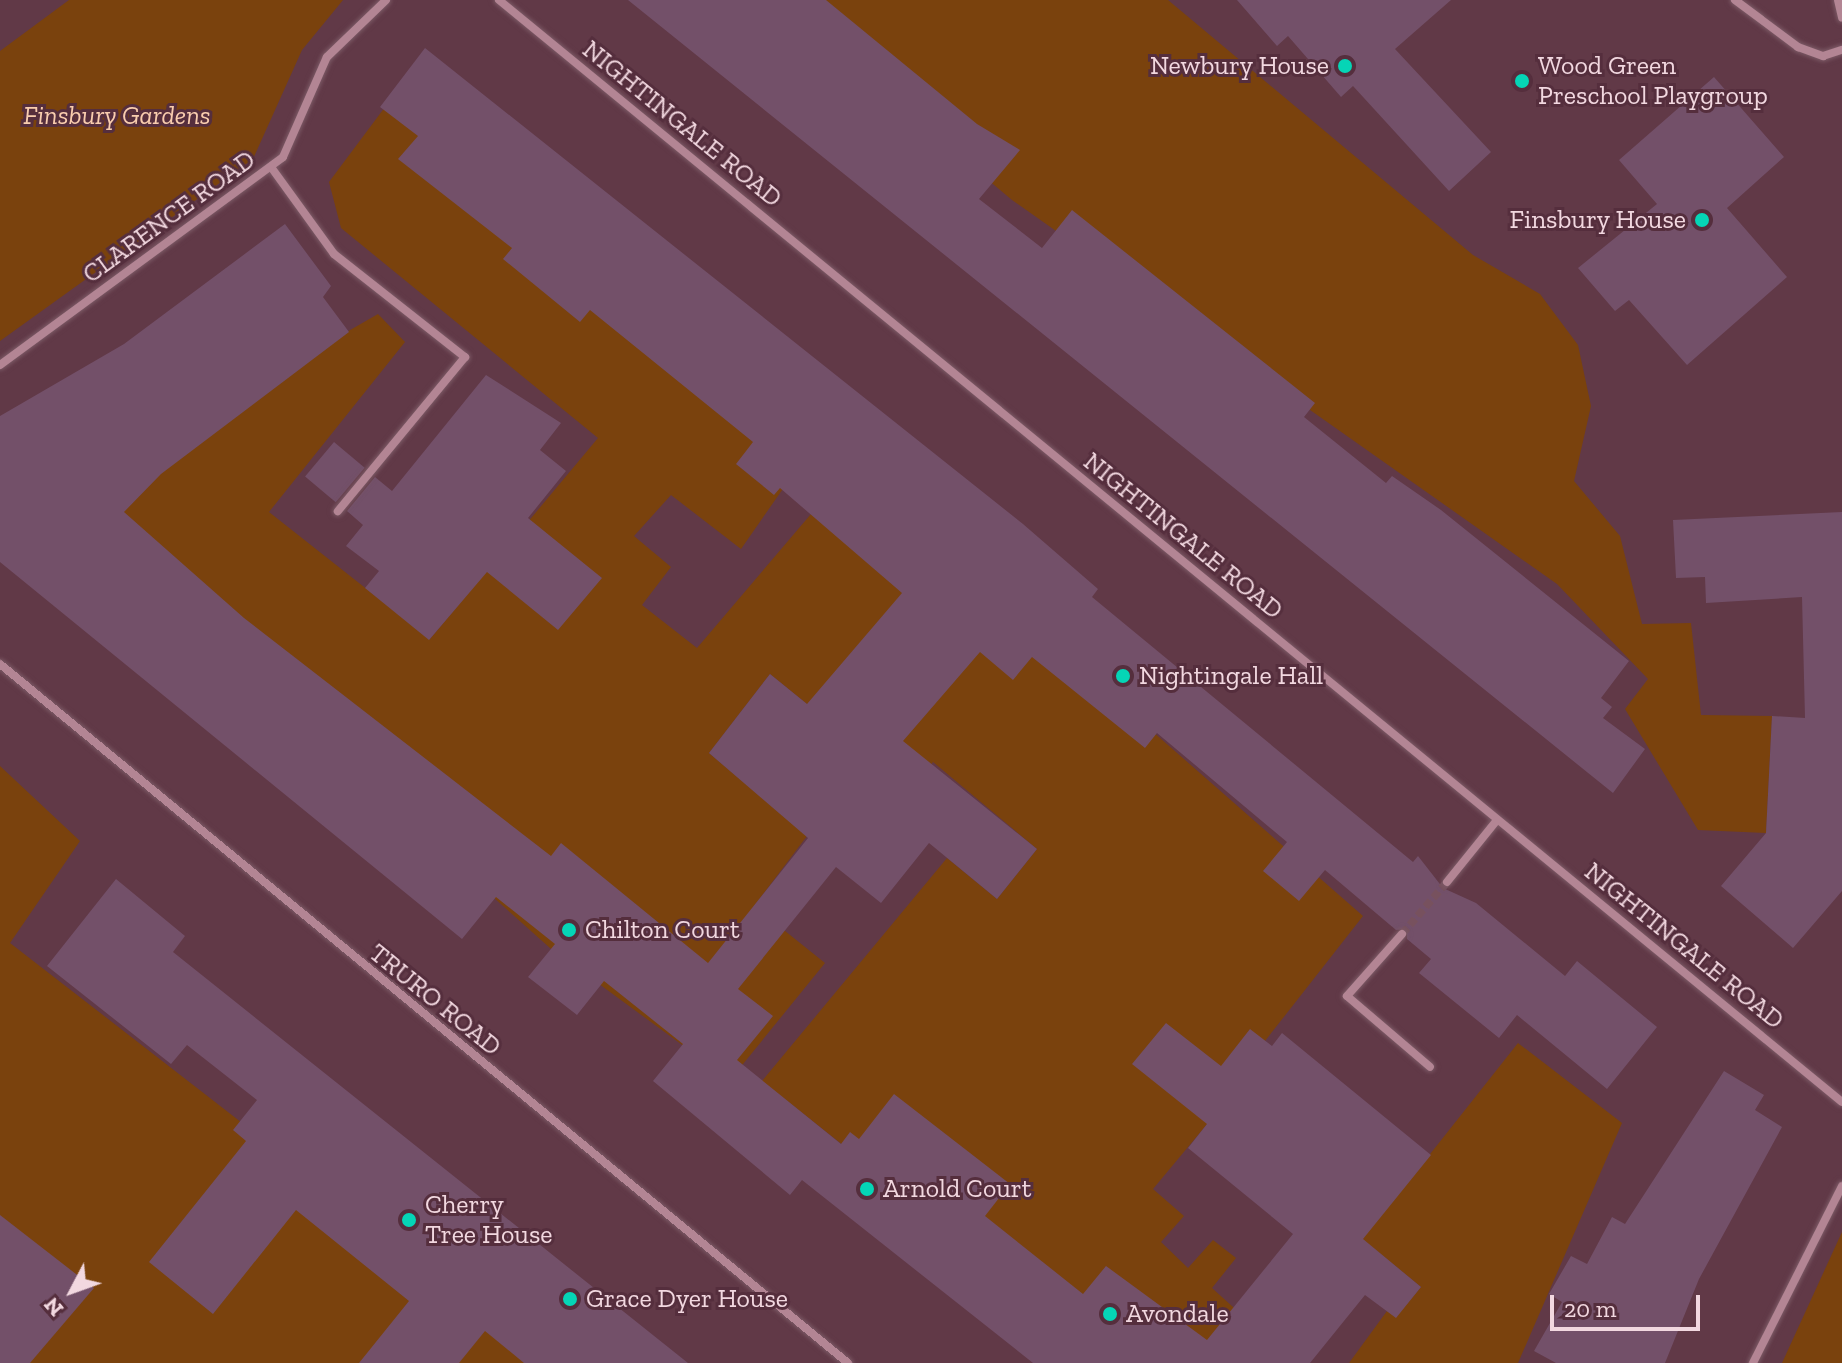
<!DOCTYPE html>
<style>
body{margin:0}
#map{position:relative;width:1842px;height:1363px;overflow:hidden;background:#613947;font-family:"Zilla Slab",serif}
div>[style]{position:absolute}
[style*='--x']{left:calc(var(--x)*1px);top:calc(var(--y)*1px);width:calc(var(--w)*1px);rotate:calc(var(--a)*1deg)}
.green>*{inset:0;background:#7a420d}
.building>*{inset:0;background:#735069;transform-origin:0 0}
.minor-tunnel>*{height:8px;margin-top:-4px;transform-origin:0;background:repeating-linear-gradient(90deg,#77515e 0 8px,transparent 0 12px)}
.roads{filter:drop-shadow(0 0 2px #7c5a66) drop-shadow(0 0 2px #7c5a66)}
.minor>*{height:8px;margin:-4px;padding:0 4px;transform-origin:4px;border-radius:4px;background:#b38594}
.dots>*{width:22px;height:22px;translate:-50% -50%;box-sizing:border-box;border:4px solid #552e3d;border-radius:50%}
span{translate:-50% -50%;white-space:nowrap;text-align:center;line-height:1.15;-webkit-text-stroke:6px #552e3d;paint-order:stroke}
.poi-label{font-size:26px;color:#f2d8e0}
.right{translate:-100% -50%;text-align:right}
.left{translate:0 -50%;text-align:left}
.park-label{font-size:26px;color:#f9cdae;font-style:italic}
.street-label{font-size:26px;color:#f2d8e0}
.north{position:absolute;left:32px;top:1251px;width:80px;height:80px;-webkit-text-stroke:6px #552e3d;paint-order:stroke;rotate:229deg;font-size:22px;font-weight:700;line-height:32px;text-align:center;color:#f2d8e0}
.north::after{content:'';display:block;margin:auto;width:28px;height:36px;background:#f2d8e0;clip-path:polygon(50% 0,100% 100%,50% 72%,0 100%)}
.scale{position:absolute;left:1550px;top:1295px;width:150px;height:36px;box-sizing:border-box;border:4px solid #f2d8e0;border-top:0;padding-left:10px;font-size:24px;line-height:28px;white-space:nowrap;color:#f2d8e0;-webkit-text-stroke:6px #552e3d;paint-order:stroke}
</style>
<div id="map">
<div class="green">
<i style="clip-path:polygon(69px 0,343px 0,302px 50px,253px 159px,0 341px,0 51px)"></i>
<i style="clip-path:polygon(774px 0,1168px 0,1473px 255px,1540px 294px,1578px 345px,1591px 406px,1574px 481px,1620px 536px,1642px 624px,1691px 623px,1701px 715px,1772px 716px,1766px 833px,1698px 830px,1625px 709px,1648px 679px,1557px 584px,1012px 200px)"></i>
<i style="clip-path:polygon(397px 91px,819px 437px,741px 549px,671px 495px,634px 536px,671px 567px,642px 605px,697px 648px,851px 467px,1363px 916px,1265px 1041px,1250px 1030px,1385px 1211px,1518px 1043px,1622px 1123px,1518px 1363px,1349px 1363px,1387px 1311px,1396px 1317px,1421px 1287px,1213px 1117px,1153px 1189px,1184px 1216px,1161px 1242px,1188px 1268px,1213px 1240px,1236px 1258px,1212px 1288px,1295px 1363px,1118px 1363px,762px 1081px,947px 858px,997px 899px,1037px 849px,933px 762px,900px 803px,870px 779px,936px 702px,807px 704px,770px 674px,709px 753px,807px 836px,754px 906px,825px 963px,730px 1080px,550px 948px,406px 819px,52px 442px,131px 456px,378px 314px,405px 342px,269px 512px,430px 639px,598px 438px,341px 228px,329px 182px)"></i>
<i style="clip-path:polygon(0 766px,80px 841px,10px 943px,552px 1363px,0 1363px)"></i>
<i style="clip-path:polygon(1842px 1232px,1842px 1363px,1782px 1363px)"></i>
</div>
<div class="building">
<i style="clip-path:polygon(628px 0,826px 0,977px 124px,1020px 150px,979px 199px,1042px 248px,1072px 210px,1315px 403px,1304px 417px,1386px 483px,1392px 476px,1441px 510px,1629px 661px,1601px 698px,1612px 707px,1603px 718px,1645px 749px,1613px 793px)"></i>
<i style="clip-path:polygon(1237px 0,1451px 0,1395px 49px,1491px 152px,1449px 191px,1353px 86px,1341px 97px,1288px 36px,1277px 46px)"></i>
<i style="clip-path:polygon(425px 48px,1023px 524px,1098px 589px,1092px 597px,1413px 862px,1418px 856px,1443px 888px,1476px 903px,1565px 976px,1577px 961px,1657px 1027px,1607px 1089px,1517px 1015px,1499px 1038px,1419px 973px,1431px 959px,1407px 939px,1407px 929px,1396px 930px,1325px 870px,1299px 901px,1263px 871px,1287px 842px,1157px 733px,1145px 748px,1032px 657px,1013px 680px,980px 652px,903px 741px,1037px 849px,997px 899px,929px 843px,881px 903px,836px 867px,738px 989px,773px 1016px,737px 1060px,841px 1144px,850px 1132px,859px 1139px,894px 1094px,1010px 1184px,985px 1216px,1083px 1294px,1106px 1266px,1207px 1340px,1293px 1234px,1188px 1148px,1207px 1124px,1132px 1064px,1166px 1023px,1221px 1066px,1250px 1029px,1272px 1046px,1282px 1033px,1431px 1155px,1363px 1239px,1421px 1287px,1396px 1318px,1365px 1295px,1310px 1363px,1033px 1363px,802px 1180px,790px 1195px,653px 1081px,683px 1044px,604px 981px,577px 1015px,528px 977px,555px 944px,496px 897px,462px 939px,0 562px,0 416px,124px 344px,285px 224px,331px 286px,323px 297px,349px 332px,161px 474px,124px 512px,244px 618px,551px 856px,561px 843px,708px 963px,808px 838px,709px 753px,770px 674px,807px 704px,902px 593px,780px 488px,774px 495px,736px 464px,753px 442px,590px 310px,580px 322px,503px 259px,512px 248px,398px 159px,418px 136px,380px 107px)"></i>
<i style="clip-path:polygon(1714px 77px,1784px 157px,1727px 208px,1787px 277px,1687px 365px,1629px 300px,1615px 311px,1578px 268px,1657px 204px,1619px 160px)"></i>
<i style="clip-path:polygon(486px 375px,561px 423px,540px 450px,566px 471px,528px 518px,602px 578px,558px 630px,487px 572px,429px 640px,365px 588px,379px 571px,346px 546px,363px 525px,347px 511px,375px 477px,392px 491px)"></i>
<i style="left:334px;top:442px;width:40px;height:45px;rotate:40deg"></i>
<i style="clip-path:polygon(1842px 512px,1842px 891px,1793px 948px,1721px 886px,1766px 833px,1772px 716px,1805px 718px,1802px 597px,1706px 603px,1705px 577px,1676px 578px,1673px 520px)"></i>
<i style="clip-path:polygon(116px 879px,185px 936px,173px 952px,688px 1363px,524px 1363px,485px 1331px,459px 1363px,359px 1363px,409px 1301px,296px 1210px,213px 1314px,149px 1262px,246px 1141px,233px 1130px,257px 1100px,187px 1045px,171px 1064px,47px 966px)"></i>
<i style="clip-path:polygon(1724px 1071px,1764px 1095px,1755px 1110px,1782px 1127px,1699px 1279px,1665px 1363px,1556px 1363px,1534px 1351px,1562px 1302px,1549px 1294px,1571px 1256px,1587px 1264px,1612px 1217px,1625px 1224px)"></i>
<i style="clip-path:polygon(0 1215px,94px 1288px,30px 1363px,0 1363px)"></i>
</div>
<div class="minor-tunnel">
<i style="--x:1402;--y:934;--w:69;--a:-49.1"></i>
</div>
<div class="roads">
<div class="minor">
<i style="--x:499;--y:0;--w:1737;--a:39.37"></i>
<i style="--x:1735;--y:0;--w:79;--a:36.7"></i>
<i style="--x:1798;--y:47;--w:27;--a:20"></i>
<i style="--x:1823;--y:56;--w:20;--a:-18"></i>
<i style="--x:1838;--y:0;--w:18;--a:77"></i>
<i style="--x:271;--y:167;--w:107;--a:54.1"></i>
<i style="--x:334;--y:254;--w:167;--a:38.2"></i>
<i style="--x:465;--y:357;--w:200;--a:129.5"></i>
<i style="--x:0;--y:365;--w:351;--a:-36.3"></i>
<i style="--x:283;--y:157;--w:109;--a:-66.3"></i>
<i style="--x:327;--y:57;--w:82;--a:-44"></i>
<i style="--x:0;--y:664;--w:1099;--a:39.5"></i>
<i style="--x:1447;--y:882;--w:80;--a:-51.1"></i>
<i style="--x:1402;--y:934;--w:83;--a:131.6"></i>
<i style="--x:1347;--y:996;--w:109;--a:40.5"></i>
<i style="--x:1753;--y:1363;--w:198;--a:-63.3"></i>
</div>
</div>
<div class="dots">
<i style="left:1345px;top:66px;background:#05d5b6"></i>
<i style="left:1522px;top:81px;background:#05d5b6"></i>
<i style="left:1702px;top:220px;background:#05d5b6"></i>
<i style="left:1123px;top:676px;background:#05d5b6"></i>
<i style="left:569px;top:930px;background:#05d5b6"></i>
<i style="left:867px;top:1189px;background:#05d5b6"></i>
<i style="left:409px;top:1220px;background:#05d5b6"></i>
<i style="left:570px;top:1299px;background:#05d5b6"></i>
<i style="left:1110px;top:1314px;background:#05d5b6"></i>
</div>
<div class="poi-label">
<span class="right" style="left:1329px;top:66px">Newbury House</span>
<span class="left" style="left:1538px;top:81px">Wood Green<br>Preschool Playgroup</span>
<span class="right" style="left:1686px;top:220px">Finsbury House</span>
<span class="left" style="left:1139px;top:676px">Nightingale Hall</span>
<span class="left" style="left:585px;top:930px">Chilton Court</span>
<span class="left" style="left:883px;top:1189px">Arnold Court</span>
<span class="left" style="left:425px;top:1220px">Cherry<br>Tree House</span>
<span class="left" style="left:586px;top:1299px">Grace Dyer House</span>
<span class="left" style="left:1126px;top:1314px">Avondale</span>
</div>
<div class="park-label">
<span style="left:117px;top:116px">Finsbury Gardens</span>
</div>
<div class="street-label">
<span style="left:682px;top:124px;rotate:39deg">NIGHTINGALE ROAD</span>
<span style="left:169px;top:217px;rotate:-36deg">CLARENCE ROAD</span>
<span style="left:1183px;top:536px;rotate:39deg">NIGHTINGALE ROAD</span>
<span style="left:1684px;top:946px;rotate:39deg">NIGHTINGALE ROAD</span>
<span style="left:435px;top:1000px;rotate:39deg">TRURO ROAD</span>
</div>
<div class="north">N</div>
<div class="scale">20 m</div>
</div>
